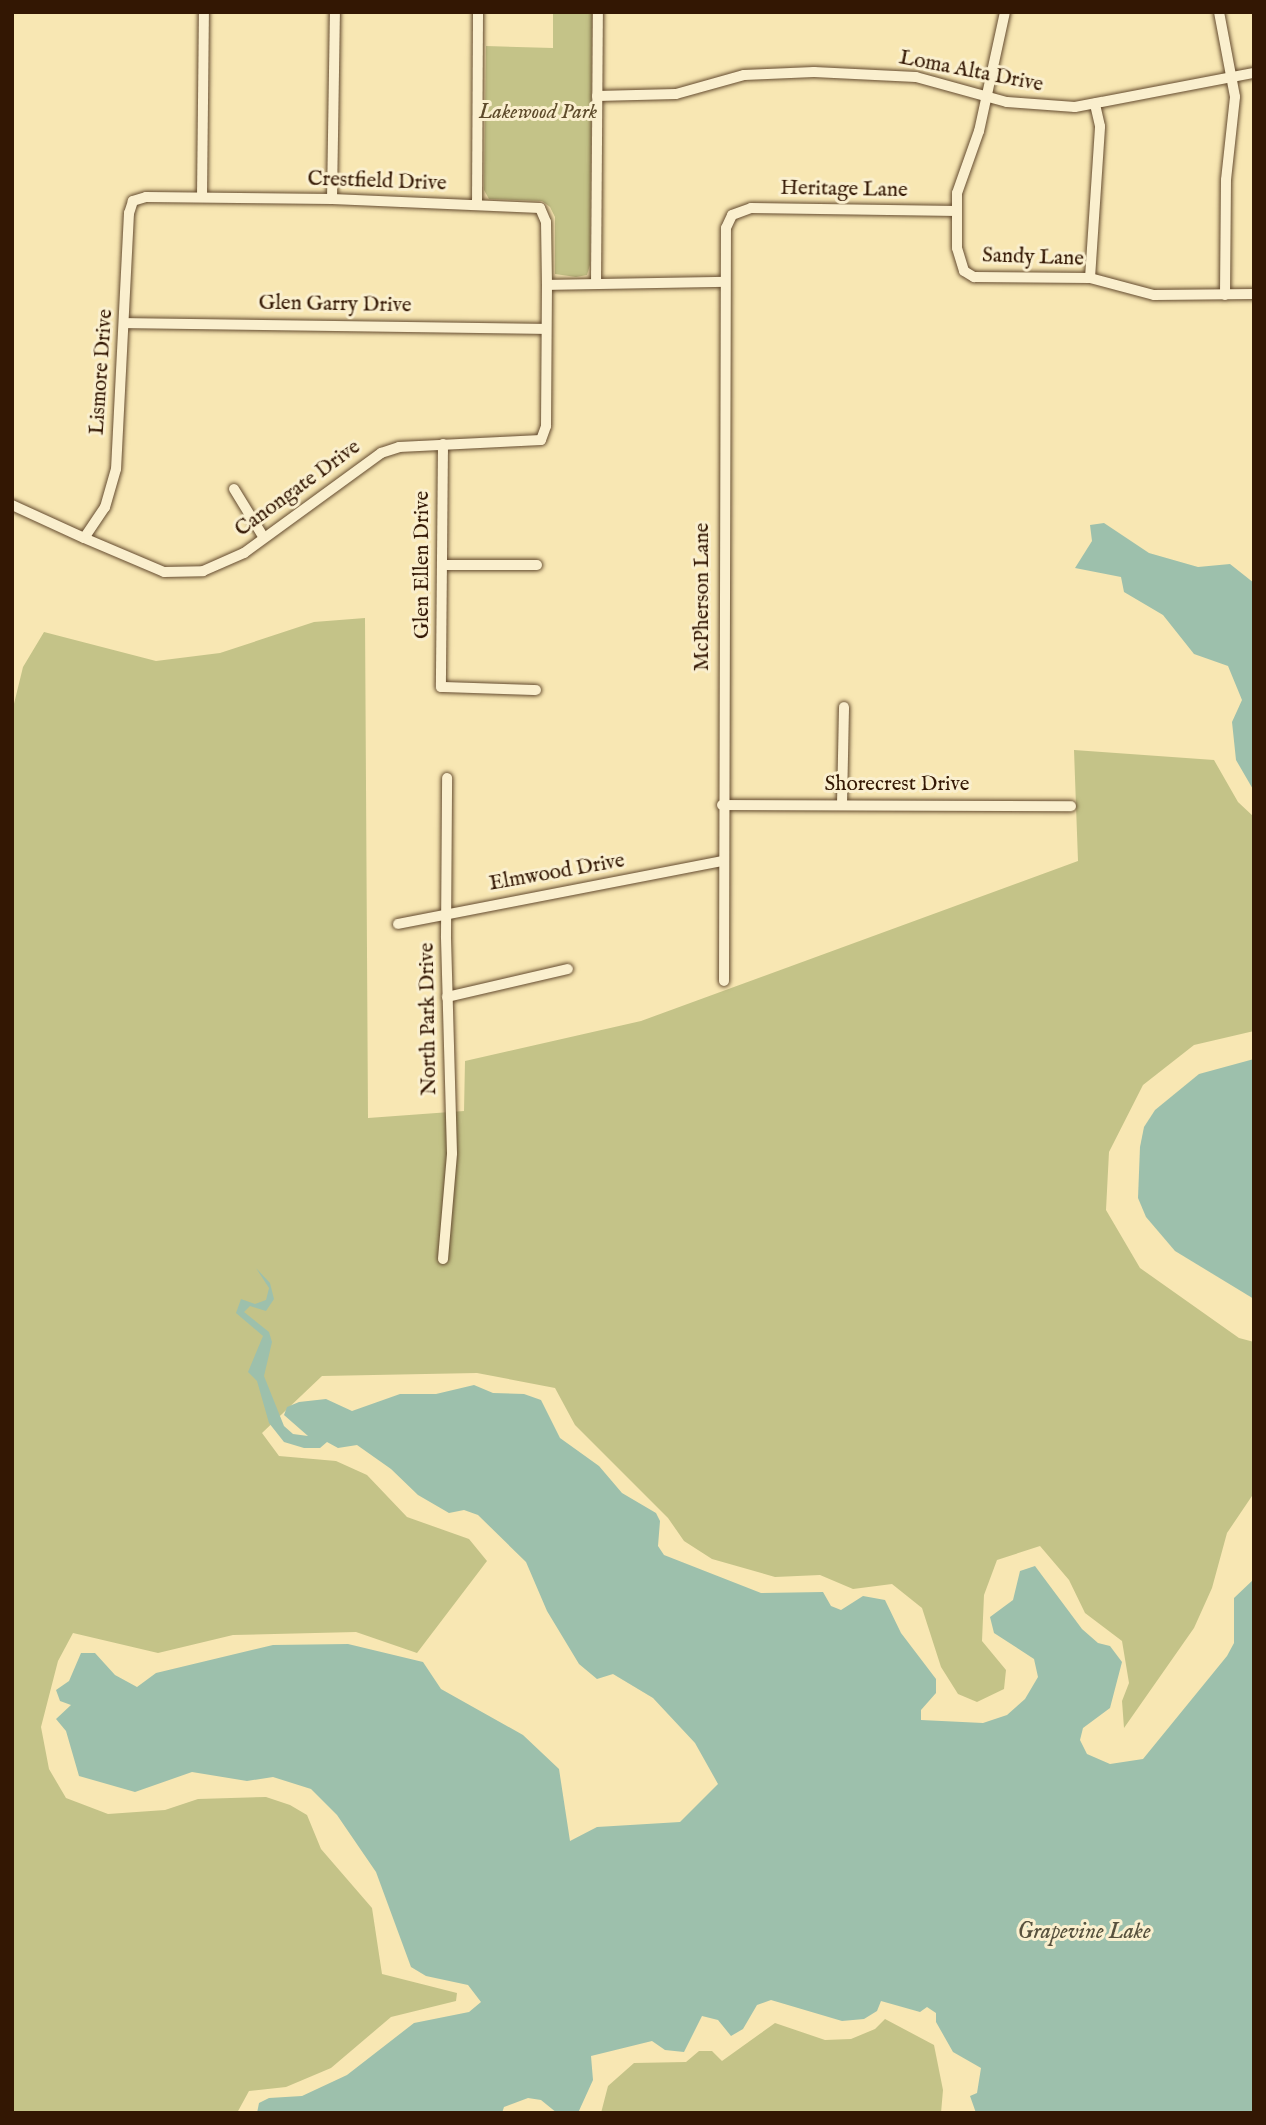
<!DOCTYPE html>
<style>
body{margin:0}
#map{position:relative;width:1266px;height:2125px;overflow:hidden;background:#f8e7b3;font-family:"IM FELL English",serif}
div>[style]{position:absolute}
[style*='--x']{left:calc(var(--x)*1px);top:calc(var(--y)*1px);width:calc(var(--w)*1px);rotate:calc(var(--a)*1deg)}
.green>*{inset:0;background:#c4c388}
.water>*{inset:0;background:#9dc0ac}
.roads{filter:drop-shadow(0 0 2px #644b2f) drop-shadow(0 0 2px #644b2f)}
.street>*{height:10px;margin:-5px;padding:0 5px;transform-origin:5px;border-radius:5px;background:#faefce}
span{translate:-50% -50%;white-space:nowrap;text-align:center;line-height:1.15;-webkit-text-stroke:6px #faefce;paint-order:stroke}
.street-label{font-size:21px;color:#331703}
.park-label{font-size:21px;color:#5e4b2b;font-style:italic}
.water-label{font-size:23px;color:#58523e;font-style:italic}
.frame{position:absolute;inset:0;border:14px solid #331703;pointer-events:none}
</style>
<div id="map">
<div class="green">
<i style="clip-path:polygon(553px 12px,592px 12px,590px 265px,587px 275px,576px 277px,555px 274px,555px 217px,550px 207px,542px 201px,489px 199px,484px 190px,486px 46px,553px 48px)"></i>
<i style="clip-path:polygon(365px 618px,368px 1118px,464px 1111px,465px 1061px,641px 1021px,1078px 861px,1074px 750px,1214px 760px,1238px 802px,1254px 817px,1254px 1031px,1194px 1045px,1143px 1085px,1109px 1152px,1106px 1210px,1140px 1268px,1239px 1338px,1254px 1342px,1254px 1493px,1227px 1533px,1212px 1588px,1194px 1628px,1124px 1728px,1122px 1701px,1129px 1683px,1122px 1641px,1085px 1613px,1069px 1580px,1040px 1546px,997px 1560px,984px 1595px,982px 1641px,1006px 1670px,1004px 1689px,977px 1702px,958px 1694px,941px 1667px,922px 1608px,892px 1584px,853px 1589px,820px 1575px,775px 1577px,712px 1559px,684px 1541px,668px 1518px,575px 1425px,555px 1388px,477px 1373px,322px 1376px,262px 1433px,279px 1456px,336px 1461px,367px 1475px,407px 1517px,469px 1539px,487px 1561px,417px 1653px,356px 1632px,233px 1635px,158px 1653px,73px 1633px,58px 1661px,41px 1727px,49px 1769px,66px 1798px,108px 1814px,165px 1810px,198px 1799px,266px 1797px,290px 1805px,307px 1815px,321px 1849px,372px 1908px,382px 1974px,457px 1993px,456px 2001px,391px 2017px,331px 2068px,286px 2087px,249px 2091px,237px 2113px,12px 2113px,12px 712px,23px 667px,44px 632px,156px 661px,220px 653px,314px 622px)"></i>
<i style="clip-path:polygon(885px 2019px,934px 2045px,943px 2090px,941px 2113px,601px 2113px,608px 2086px,634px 2063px,686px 2062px,699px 2051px,712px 2051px,722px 2061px,775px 2023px,825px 2040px,851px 2039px,875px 2029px)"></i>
</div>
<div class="water">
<i style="clip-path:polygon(1104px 523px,1149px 553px,1198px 567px,1230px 564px,1254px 583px,1254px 791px,1236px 760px,1232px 722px,1242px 700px,1228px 666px,1194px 654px,1163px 615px,1124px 592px,1121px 577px,1075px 568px,1092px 541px,1090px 525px)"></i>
<i style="clip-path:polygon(1254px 1059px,1254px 1299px,1175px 1251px,1146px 1217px,1138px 1198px,1140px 1147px,1144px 1127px,1155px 1110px,1199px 1074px)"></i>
<i style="clip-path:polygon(256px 1268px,270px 1283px,274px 1299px,266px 1311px,250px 1306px,244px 1312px,269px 1332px,272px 1342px,264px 1376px,284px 1426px,293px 1434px,308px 1436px,284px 1415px,287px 1407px,299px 1402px,326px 1399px,352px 1411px,400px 1394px,436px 1394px,474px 1385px,493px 1393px,524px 1394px,541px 1400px,560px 1438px,599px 1466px,622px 1493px,656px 1513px,660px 1521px,658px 1546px,664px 1555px,761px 1593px,823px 1592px,831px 1606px,841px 1610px,863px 1596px,885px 1600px,901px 1633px,936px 1679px,936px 1693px,921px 1710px,921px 1720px,983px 1723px,1007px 1715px,1025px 1699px,1038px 1677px,1034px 1659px,994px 1633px,990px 1617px,1013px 1600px,1020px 1571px,1035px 1566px,1082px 1629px,1098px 1643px,1110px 1646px,1122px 1662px,1110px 1708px,1083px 1728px,1080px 1740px,1087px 1754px,1110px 1764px,1143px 1759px,1227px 1656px,1234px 1643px,1234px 1598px,1254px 1579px,1254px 2113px,976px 2113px,970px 2096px,977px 2093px,981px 2068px,953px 2052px,936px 2022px,936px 2013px,927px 2007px,920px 2012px,881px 2001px,877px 2011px,864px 2019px,842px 2021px,771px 2000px,757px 2005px,743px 2029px,731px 2036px,718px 2020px,702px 2016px,684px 2052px,665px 2050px,652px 2041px,591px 2056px,593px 2080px,578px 2113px,557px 2113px,541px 2100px,528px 2098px,504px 2107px,502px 2113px,257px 2113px,259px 2103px,269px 2098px,302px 2096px,347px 2075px,414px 2023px,469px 2012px,481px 2002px,468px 1985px,426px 1976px,411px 1967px,376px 1872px,337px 1815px,311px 1789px,273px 1777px,247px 1781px,192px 1772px,135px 1792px,79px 1776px,66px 1731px,56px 1719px,71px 1705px,60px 1701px,56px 1690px,69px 1681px,81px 1653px,95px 1653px,115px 1675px,137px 1687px,156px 1673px,273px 1645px,348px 1644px,423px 1662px,441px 1689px,523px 1735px,559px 1769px,570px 1841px,597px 1827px,680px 1822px,718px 1784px,695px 1743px,653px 1698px,613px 1674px,597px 1679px,579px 1664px,547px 1611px,526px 1562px,478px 1515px,464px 1510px,449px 1513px,418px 1495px,391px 1469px,357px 1445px,338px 1448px,327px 1442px,320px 1448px,304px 1448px,284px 1442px,269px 1423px,257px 1381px,248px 1372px,263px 1336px,236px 1313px,241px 1299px,255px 1304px,266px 1300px,269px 1288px)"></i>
</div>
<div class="roads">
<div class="street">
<i style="--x:1005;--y:12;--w:122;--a:102.3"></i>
<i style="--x:979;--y:131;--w:66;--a:109.5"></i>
<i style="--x:957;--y:193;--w:55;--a:90"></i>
<i style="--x:957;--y:248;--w:24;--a:73"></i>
<i style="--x:964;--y:271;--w:12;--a:31"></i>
<i style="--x:974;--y:277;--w:116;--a:0.5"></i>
<i style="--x:1090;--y:278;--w:66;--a:14.9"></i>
<i style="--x:1154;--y:295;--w:100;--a:-0.6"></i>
<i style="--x:1219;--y:12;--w:86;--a:79.3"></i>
<i style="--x:1235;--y:97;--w:83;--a:96.2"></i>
<i style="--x:1226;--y:180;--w:115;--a:90.5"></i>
<i style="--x:597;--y:96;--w:79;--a:-1.5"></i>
<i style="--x:676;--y:94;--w:71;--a:-15.6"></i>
<i style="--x:744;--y:75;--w:70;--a:-2.5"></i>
<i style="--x:814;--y:72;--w:102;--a:2.8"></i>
<i style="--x:916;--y:77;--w:94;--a:15.4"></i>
<i style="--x:1007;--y:102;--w:68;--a:4.2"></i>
<i style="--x:1075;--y:107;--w:182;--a:-10.8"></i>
<i style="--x:202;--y:197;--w:185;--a:-89.4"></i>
<i style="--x:332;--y:199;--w:187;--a:-89.1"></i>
<i style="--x:477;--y:205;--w:193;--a:-89.7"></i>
<i style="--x:1090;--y:278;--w:152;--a:-86.2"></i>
<i style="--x:1100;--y:126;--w:23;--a:-103"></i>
<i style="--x:596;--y:284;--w:272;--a:-89.6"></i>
<i style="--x:547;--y:285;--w:177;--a:-1"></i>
<i style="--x:124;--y:323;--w:422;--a:0.8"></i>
<i style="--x:443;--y:444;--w:243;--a:90.5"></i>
<i style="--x:441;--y:687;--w:95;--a:1.8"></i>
<i style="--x:234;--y:489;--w:57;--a:58.5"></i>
<i style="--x:12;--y:505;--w:79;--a:24.6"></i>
<i style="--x:84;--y:538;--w:87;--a:23"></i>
<i style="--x:164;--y:572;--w:39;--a:-1"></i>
<i style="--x:203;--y:571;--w:45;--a:-23.7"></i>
<i style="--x:244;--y:553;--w:170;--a:-36.1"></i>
<i style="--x:381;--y:453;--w:19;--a:-18"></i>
<i style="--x:399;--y:447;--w:142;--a:-2.8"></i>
<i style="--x:541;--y:440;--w:15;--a:-70"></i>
<i style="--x:546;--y:426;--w:141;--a:-89.6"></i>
<i style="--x:547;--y:285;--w:63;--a:-90.9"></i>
<i style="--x:546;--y:222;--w:15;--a:-113"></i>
<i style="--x:540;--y:208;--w:208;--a:-177.5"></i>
<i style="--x:332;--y:199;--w:186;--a:-179.4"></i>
<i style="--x:146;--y:197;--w:14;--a:163"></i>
<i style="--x:133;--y:201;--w:13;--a:108"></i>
<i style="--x:129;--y:213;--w:256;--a:92.9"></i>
<i style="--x:116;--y:469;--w:40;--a:106"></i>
<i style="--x:105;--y:507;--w:37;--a:124"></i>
<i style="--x:443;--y:565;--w:94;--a:0"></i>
<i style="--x:842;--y:804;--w:97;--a:-88.8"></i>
<i style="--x:722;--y:805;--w:349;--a:0.2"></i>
<i style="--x:398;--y:924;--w:330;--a:-11"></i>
<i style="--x:724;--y:981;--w:753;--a:-89.85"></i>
<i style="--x:726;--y:228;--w:14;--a:-65"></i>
<i style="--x:732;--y:215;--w:20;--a:-20"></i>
<i style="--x:751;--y:208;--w:206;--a:0.8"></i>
<i style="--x:447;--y:997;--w:124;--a:-13"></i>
<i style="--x:443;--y:1259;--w:106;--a:-85.1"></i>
<i style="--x:452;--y:1153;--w:217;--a:-91.6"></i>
<i style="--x:446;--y:936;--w:158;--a:-89.6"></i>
</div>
</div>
<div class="street-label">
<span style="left:971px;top:72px;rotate:11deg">Loma Alta Drive</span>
<span style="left:377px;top:182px;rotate:2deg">Crestfield Drive</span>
<span style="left:844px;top:190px;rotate:1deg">Heritage Lane</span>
<span style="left:1033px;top:258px;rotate:2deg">Sandy Lane</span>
<span style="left:335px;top:305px;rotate:1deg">Glen Garry Drive</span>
<span style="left:102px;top:372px;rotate:-86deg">Lismore Drive</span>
<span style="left:298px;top:489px;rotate:-36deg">Canongate Drive</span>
<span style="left:423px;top:565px;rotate:-90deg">Glen Ellen Drive</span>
<span style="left:703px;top:597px;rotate:-90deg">McPherson Lane</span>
<span style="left:897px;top:785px">Shorecrest Drive</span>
<span style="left:557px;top:873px;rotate:-10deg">Elmwood Drive</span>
<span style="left:429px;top:1019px;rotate:-91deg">North Park Drive</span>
</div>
<div class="park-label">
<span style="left:538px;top:113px">Lakewood Park</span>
</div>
<div class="water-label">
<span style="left:1084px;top:1932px">Grapevine Lake</span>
</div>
<div class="frame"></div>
</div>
